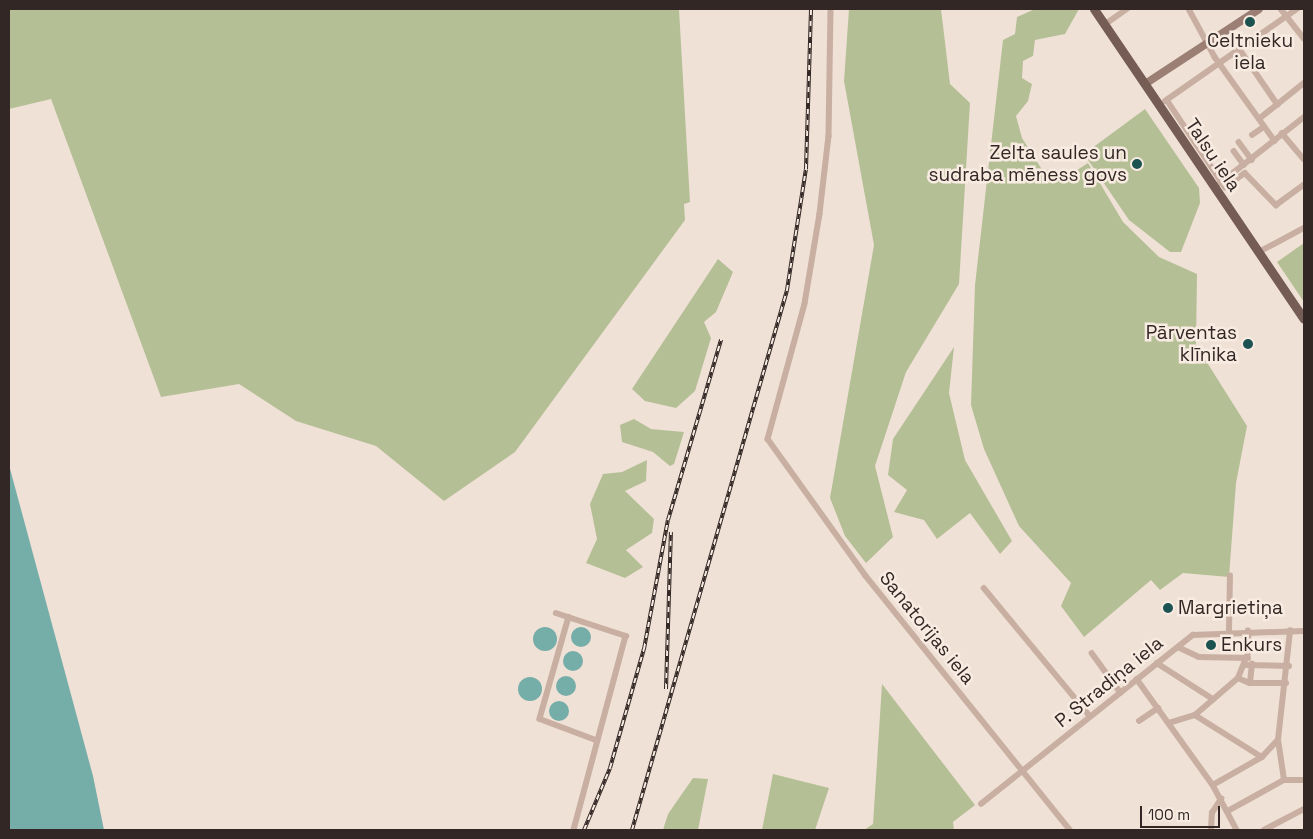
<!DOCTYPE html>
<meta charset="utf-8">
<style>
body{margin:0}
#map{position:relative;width:1313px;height:839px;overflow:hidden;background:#f0e1d6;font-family:"Space Grotesk",sans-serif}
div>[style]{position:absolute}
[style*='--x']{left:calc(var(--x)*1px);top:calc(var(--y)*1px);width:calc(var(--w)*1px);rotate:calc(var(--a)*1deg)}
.green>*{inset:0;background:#b5bf96}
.water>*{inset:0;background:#75ada9}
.round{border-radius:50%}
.street>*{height:5.5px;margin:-2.75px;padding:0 2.75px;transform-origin:2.75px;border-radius:2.75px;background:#c8afa2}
.secondary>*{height:8px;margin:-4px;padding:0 4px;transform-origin:4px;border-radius:4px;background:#9b7e74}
.primary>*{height:9px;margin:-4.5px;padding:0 4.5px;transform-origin:4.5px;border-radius:4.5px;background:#755c55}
.rail>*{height:4px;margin-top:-2px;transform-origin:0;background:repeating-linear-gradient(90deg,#f8ebe1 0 5.5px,#322724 0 11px);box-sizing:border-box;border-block:1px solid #322724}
.dots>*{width:14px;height:14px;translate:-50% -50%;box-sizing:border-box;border:2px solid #f8ebe1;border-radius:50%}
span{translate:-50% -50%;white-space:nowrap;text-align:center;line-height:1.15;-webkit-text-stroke:5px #f8ebe1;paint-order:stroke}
.poi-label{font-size:19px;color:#322724}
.right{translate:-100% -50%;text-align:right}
.left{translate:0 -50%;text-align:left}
.street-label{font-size:19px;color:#322724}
.frame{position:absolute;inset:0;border:10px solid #322724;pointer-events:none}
.scale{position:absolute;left:1140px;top:806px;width:80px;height:22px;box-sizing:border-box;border:2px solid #322724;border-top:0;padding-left:6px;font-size:15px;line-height:18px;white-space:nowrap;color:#322724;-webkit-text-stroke:4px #f8ebe1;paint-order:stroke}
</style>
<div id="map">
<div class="green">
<i style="clip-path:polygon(9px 9px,679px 9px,690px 202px,684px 204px,685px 220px,515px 452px,444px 501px,376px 446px,296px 421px,239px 384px,161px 397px,51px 99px,9px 109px)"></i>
<i style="clip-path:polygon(849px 9px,941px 9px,950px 84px,970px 103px,959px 284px,906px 372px,875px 466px,893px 537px,866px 563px,845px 536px,830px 498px,874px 245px,844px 81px)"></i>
<i style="clip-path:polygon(1035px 9px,1079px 9px,1065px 34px,1035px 40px,1033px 56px,1023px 61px,1022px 78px,1032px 84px,1028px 101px,1016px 116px,1022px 138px,1041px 168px,1065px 178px,1088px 163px,1123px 222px,1159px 257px,1197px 274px,1196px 345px,1247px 426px,1236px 483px,1229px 577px,1183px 573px,1160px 590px,1151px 580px,1084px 637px,1061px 606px,1071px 583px,1019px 526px,984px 449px,971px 405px,975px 285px,1003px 40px,1015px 34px,1017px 17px)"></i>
<i style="clip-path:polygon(1145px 109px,1199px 188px,1200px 203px,1181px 252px,1170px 252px,1129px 220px,1084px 154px)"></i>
<i style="clip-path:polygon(1304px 243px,1304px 302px,1277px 262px)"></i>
<i style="clip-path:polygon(718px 259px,733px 272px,716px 312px,704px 322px,711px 338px,695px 391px,676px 408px,645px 401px,632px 389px)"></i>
<i style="clip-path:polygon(954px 347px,949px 393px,965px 460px,1012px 541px,1000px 554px,970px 513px,937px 539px,924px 520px,894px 512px,907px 490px,888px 475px,893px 439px)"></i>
<i style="clip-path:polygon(634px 419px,651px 429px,684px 432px,674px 464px,670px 466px,653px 452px,622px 442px,620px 425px)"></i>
<i style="clip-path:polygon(647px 460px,646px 481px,625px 491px,654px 519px,652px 533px,626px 550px,643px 567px,625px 578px,586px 563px,597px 539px,590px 504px,603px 474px,622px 472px)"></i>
<i style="clip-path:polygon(882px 684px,975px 805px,953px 822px,954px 830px,864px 830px,873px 824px)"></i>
<i style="clip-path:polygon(773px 774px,829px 788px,815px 830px,762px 830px)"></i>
<i style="clip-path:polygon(693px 778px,708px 779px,698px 830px,663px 830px,668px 814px)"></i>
</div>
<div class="water">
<i style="clip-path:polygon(9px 465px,93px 776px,104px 830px,9px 830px)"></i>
<i class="round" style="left:571px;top:627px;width:20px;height:20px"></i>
<i class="round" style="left:533px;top:627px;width:24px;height:24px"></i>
<i class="round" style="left:563px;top:651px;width:20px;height:20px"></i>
<i class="round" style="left:556px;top:676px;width:20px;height:20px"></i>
<i class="round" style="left:518px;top:677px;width:24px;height:24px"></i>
<i class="round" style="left:549px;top:701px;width:20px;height:20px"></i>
</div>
<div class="street">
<i style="--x:831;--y:9;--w:127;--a:90.9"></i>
<i style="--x:829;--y:136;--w:79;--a:96.6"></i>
<i style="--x:820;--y:214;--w:91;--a:99.5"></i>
<i style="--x:805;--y:304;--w:140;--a:105.3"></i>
<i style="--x:768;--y:439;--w:168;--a:54.4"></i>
<i style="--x:866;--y:576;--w:326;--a:51.2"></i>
<i style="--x:1189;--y:9;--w:55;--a:61.6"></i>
<i style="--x:1215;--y:57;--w:103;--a:54.5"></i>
<i style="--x:1281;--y:9;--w:37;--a:52"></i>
<i style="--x:1104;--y:25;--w:28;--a:-35"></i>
<i style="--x:1241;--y:51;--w:65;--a:55.6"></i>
<i style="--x:1167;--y:100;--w:105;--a:56.3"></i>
<i style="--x:1225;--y:187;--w:24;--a:-35"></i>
<i style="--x:1245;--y:173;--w:45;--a:45.9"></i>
<i style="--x:1276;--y:205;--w:34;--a:-36"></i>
<i style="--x:1165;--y:101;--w:161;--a:-34.9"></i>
<i style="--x:1259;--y:119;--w:58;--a:-38.7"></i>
<i style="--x:1282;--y:133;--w:34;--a:50"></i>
<i style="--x:1252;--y:135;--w:14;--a:-34"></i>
<i style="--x:1239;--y:142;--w:22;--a:54"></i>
<i style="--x:1234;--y:151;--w:17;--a:54"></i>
<i style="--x:1219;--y:184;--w:108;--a:-38.2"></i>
<i style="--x:1259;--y:252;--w:51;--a:-28.1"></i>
<i style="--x:984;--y:588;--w:166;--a:50.4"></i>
<i style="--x:556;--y:613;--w:74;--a:18.2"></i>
<i style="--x:626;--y:636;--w:201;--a:105"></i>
<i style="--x:569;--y:617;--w:106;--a:105.9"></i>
<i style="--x:540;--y:719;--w:60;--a:20.6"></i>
<i style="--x:1229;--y:631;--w:55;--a:-89"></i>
<i style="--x:1178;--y:647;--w:23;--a:25"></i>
<i style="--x:1199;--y:657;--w:49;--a:1.2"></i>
<i style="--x:1092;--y:653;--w:49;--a:54.1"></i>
<i style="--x:1157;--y:663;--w:67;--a:32.7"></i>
<i style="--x:1245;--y:665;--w:44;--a:1.3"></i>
<i style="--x:1238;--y:678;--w:13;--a:23"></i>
<i style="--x:1250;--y:683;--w:19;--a:-84"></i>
<i style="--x:1137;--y:679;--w:130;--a:54.4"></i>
<i style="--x:1213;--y:785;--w:51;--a:61.9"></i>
<i style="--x:1250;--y:683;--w:36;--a:0"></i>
<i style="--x:1195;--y:715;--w:79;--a:32.1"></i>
<i style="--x:1139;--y:721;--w:23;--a:-34"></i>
<i style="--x:1169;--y:723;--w:27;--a:-17"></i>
<i style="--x:1195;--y:715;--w:57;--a:-40.7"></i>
<i style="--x:1238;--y:678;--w:29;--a:-68"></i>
<i style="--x:1249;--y:651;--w:20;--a:-93"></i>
<i style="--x:1284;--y:780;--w:40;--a:-98.5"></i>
<i style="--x:1278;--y:740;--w:110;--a:-83.7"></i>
<i style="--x:1213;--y:785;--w:56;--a:-29.7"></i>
<i style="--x:1262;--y:757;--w:23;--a:-47"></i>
<i style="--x:981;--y:804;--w:271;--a:-38.6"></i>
<i style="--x:1193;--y:635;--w:111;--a:-2.1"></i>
<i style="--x:1228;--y:811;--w:64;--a:-29"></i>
<i style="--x:1284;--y:780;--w:20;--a:0"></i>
<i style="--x:1211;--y:830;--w:17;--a:-87"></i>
<i style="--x:1212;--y:813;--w:17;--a:-57"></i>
<i style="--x:1264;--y:830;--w:45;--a:-27.7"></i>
</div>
<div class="secondary">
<i style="--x:1145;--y:84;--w:136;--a:-33.3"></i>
</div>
<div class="primary">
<i style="--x:1094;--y:9;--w:374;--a:55.9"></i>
</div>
<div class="rail">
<i style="--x:666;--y:689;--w:157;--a:-88.2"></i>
<i style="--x:584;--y:830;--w:67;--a:-67.2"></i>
<i style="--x:610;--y:768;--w:124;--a:-74.1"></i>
<i style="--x:644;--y:649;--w:131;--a:-79.5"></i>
<i style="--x:668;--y:520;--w:188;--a:-73.6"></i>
<i style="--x:632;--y:830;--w:562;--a:-73.98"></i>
<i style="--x:787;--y:290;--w:122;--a:-81.1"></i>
<i style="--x:806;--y:169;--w:160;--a:-88.2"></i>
</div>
<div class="dots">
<i style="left:1250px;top:22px;background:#1b5351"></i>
<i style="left:1137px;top:164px;background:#1b5351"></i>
<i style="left:1248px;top:344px;background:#1b5351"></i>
<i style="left:1168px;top:608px;background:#1b5351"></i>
<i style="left:1211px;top:645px;background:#1b5351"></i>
</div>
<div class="poi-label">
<span style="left:1250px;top:52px">Celtnieku<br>iela</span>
<span class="right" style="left:1127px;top:164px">Zelta saules un<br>sudraba mēness govs</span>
<span class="right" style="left:1237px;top:344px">Pārventas<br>klīnika</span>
<span class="left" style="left:1178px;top:608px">Margrietiņa</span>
<span class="left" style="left:1221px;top:645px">Enkurs</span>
</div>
<div class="street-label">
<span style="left:1213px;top:155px;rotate:56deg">Talsu iela</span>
<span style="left:927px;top:628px;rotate:51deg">Sanatorijas iela</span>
<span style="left:1109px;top:682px;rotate:-39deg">P. Stradiņa iela</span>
</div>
<div class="frame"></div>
<div class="scale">100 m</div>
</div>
